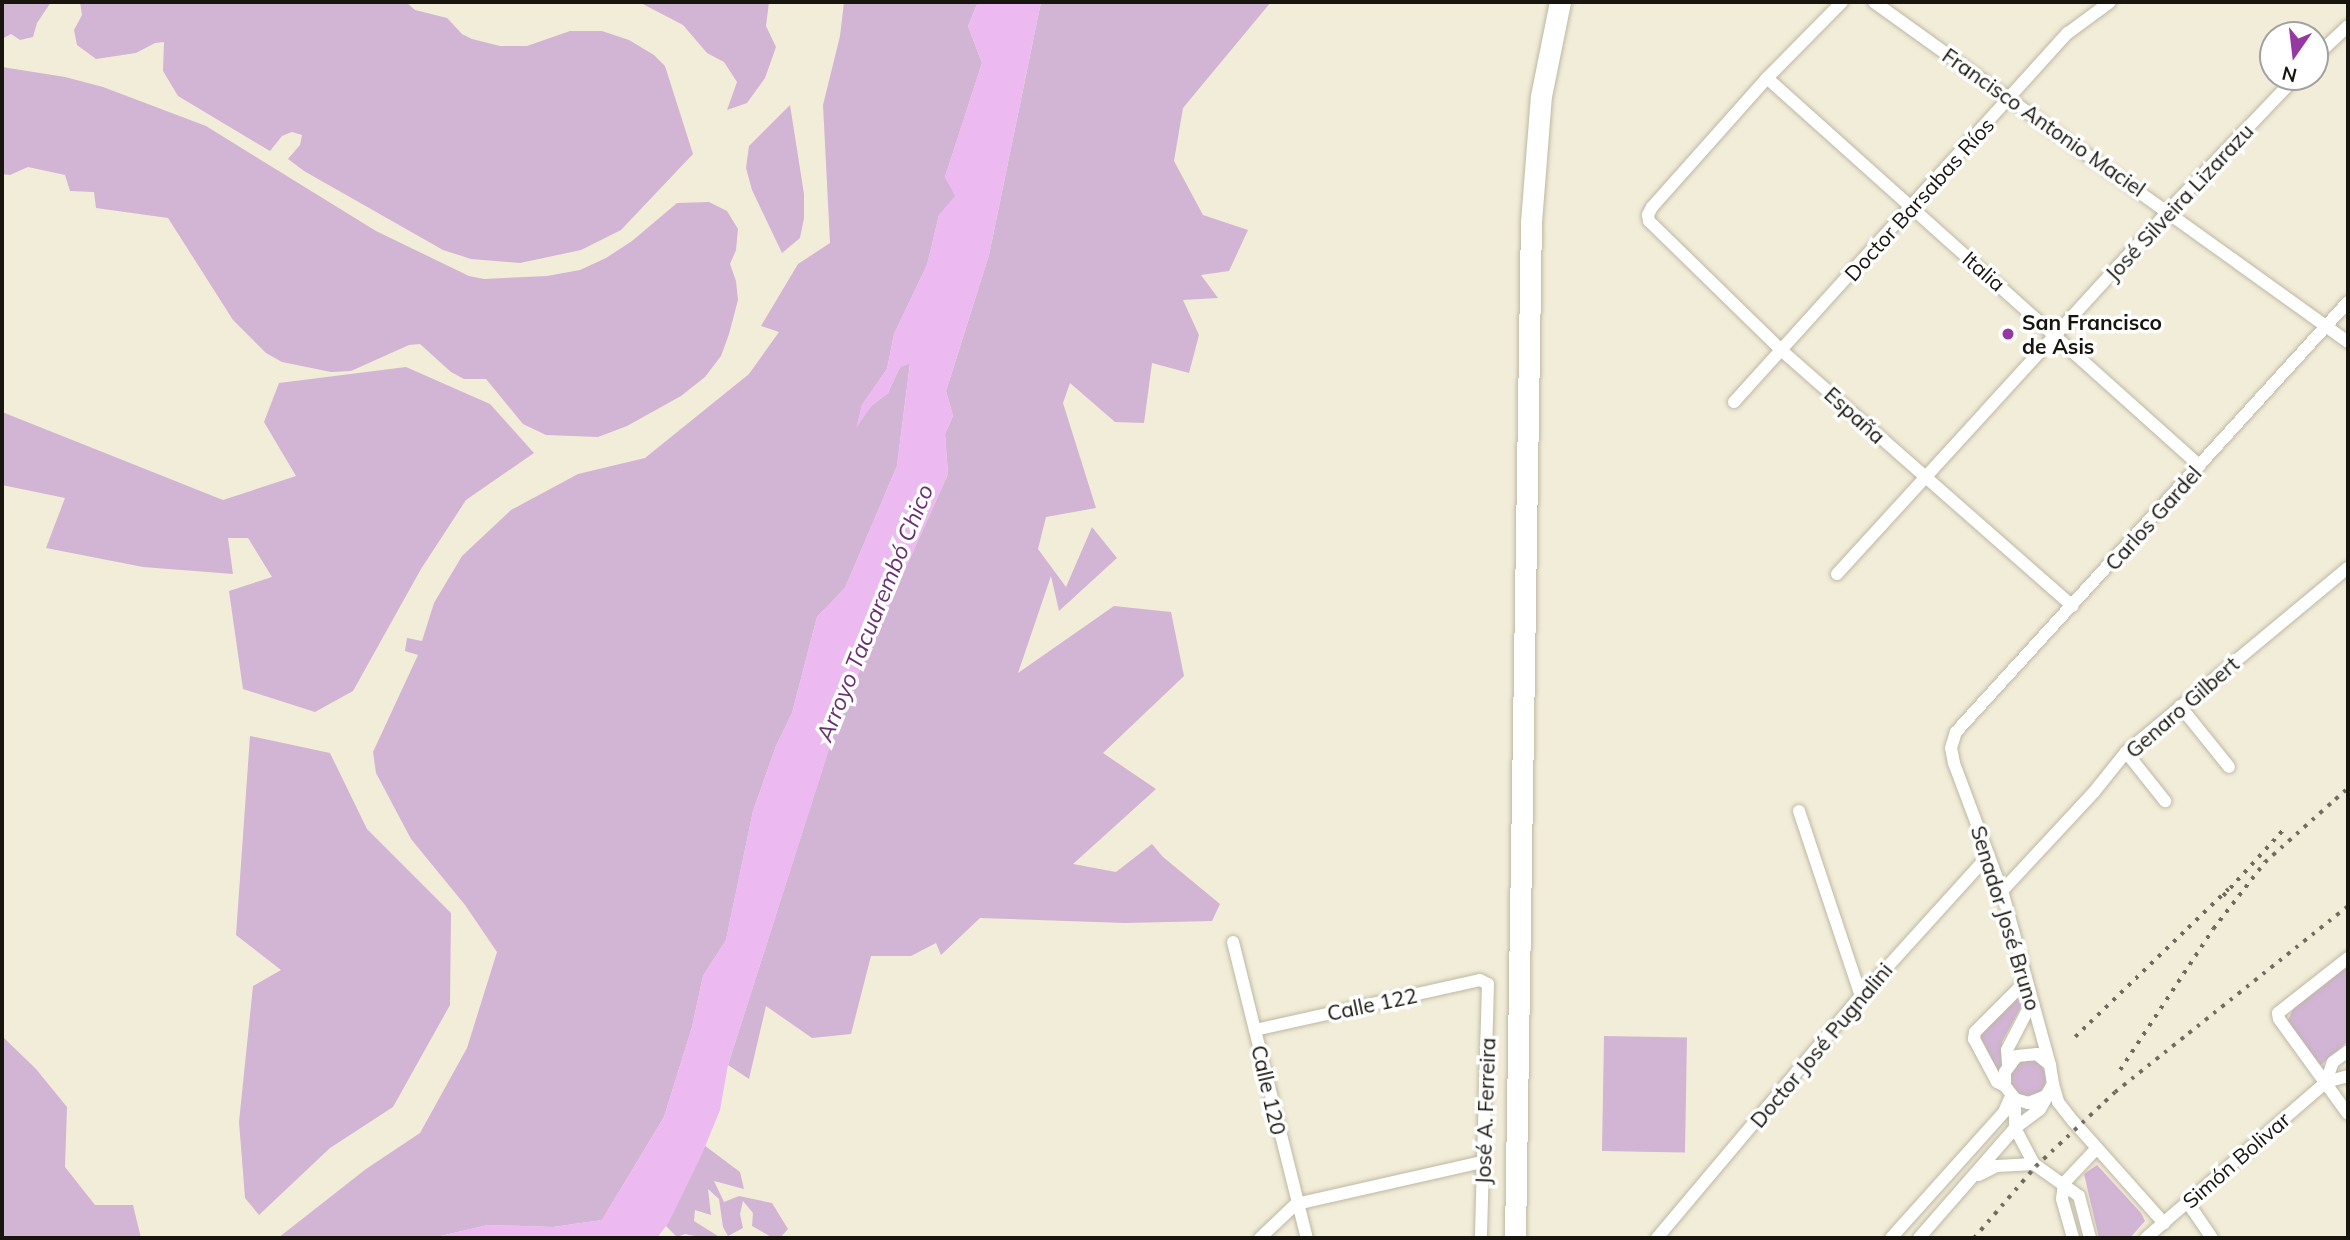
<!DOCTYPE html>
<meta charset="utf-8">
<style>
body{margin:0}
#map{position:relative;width:2350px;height:1240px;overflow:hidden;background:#f2edd8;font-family:Mulish,sans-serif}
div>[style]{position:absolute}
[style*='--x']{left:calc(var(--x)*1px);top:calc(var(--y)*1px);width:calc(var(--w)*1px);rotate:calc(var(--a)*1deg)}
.green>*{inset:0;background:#d2b4d5;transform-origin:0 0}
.round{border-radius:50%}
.water>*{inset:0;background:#ecb9f1}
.roads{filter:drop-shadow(0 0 2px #bdb8a4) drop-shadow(0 0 2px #bdb8a4)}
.street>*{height:12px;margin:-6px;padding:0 6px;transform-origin:6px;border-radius:6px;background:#fff}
.highway>*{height:21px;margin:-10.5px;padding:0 10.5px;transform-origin:10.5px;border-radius:10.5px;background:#fff}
.rail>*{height:3.5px;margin-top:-1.75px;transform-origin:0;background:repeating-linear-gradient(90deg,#6f6c5f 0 3.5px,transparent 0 10.5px)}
.dots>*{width:19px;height:19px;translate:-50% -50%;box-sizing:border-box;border:4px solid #fff;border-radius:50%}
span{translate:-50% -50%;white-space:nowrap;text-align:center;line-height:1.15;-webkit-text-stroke:7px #fff;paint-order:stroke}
.street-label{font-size:21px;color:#17150e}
.poi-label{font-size:21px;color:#17150e;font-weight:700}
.left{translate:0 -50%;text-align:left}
.water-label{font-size:23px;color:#6b3073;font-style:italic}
.frame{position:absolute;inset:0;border:4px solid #17150e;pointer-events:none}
.north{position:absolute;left:2259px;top:21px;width:70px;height:70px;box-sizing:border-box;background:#fff;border:2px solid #a2a19f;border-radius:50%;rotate:194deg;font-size:19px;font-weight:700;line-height:28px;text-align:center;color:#17150e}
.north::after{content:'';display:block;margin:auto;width:24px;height:32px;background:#9538a1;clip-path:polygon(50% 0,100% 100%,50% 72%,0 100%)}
</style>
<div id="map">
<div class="green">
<i style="clip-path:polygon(2px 2px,51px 2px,37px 23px,33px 37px,20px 40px,11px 34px,2px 39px)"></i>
<i style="clip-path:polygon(80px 2px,406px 2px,415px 10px,447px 18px,462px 34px,472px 39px,500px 46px,527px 46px,570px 31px,602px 31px,629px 40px,654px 55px,665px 66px,693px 154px,621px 230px,581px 250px,520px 263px,471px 259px,443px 250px,304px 171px,288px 159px,300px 145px,302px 135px,292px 132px,282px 136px,270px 151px,178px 96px,163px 71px,164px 42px,155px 43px,136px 53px,96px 59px,77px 45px,74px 30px,82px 15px)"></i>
<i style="clip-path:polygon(639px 2px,769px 2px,766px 26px,776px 47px,765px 78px,747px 103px,727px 110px,737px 82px,724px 62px,707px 53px,683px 25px)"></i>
<i style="clip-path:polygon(844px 2px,978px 2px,968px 26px,982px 63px,945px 177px,956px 196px,939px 215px,927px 265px,894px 334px,887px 369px,862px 405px,857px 426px,871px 406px,888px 393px,900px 367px,910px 363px,897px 466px,845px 588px,817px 617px,792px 713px,776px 746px,753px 811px,726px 940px,703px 976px,692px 1027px,664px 1117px,602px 1220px,553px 1227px,488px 1225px,432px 1238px,278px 1238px,366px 1169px,420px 1133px,467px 1048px,497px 952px,465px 905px,411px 839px,376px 773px,373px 752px,418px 655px,405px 651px,407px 638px,422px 641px,434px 603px,462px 556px,511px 510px,578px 474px,645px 458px,749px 374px,779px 332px,761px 326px,798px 264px,830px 243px,823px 105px,840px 36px)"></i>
<i style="clip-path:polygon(1041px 2px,1271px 2px,1183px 108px,1174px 161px,1203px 215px,1248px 230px,1229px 271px,1201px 275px,1218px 298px,1183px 300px,1199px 335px,1189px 373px,1152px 363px,1144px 423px,1115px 422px,1070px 383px,1063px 403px,1096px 508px,1046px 517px,1038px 549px,1066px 587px,1092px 527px,1117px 558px,1059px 611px,1051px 576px,1018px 673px,1114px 606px,1171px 612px,1184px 676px,1103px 753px,1156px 789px,1073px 864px,1116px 872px,1152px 844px,1163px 857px,1220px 904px,1212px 921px,1125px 923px,980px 918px,941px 955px,936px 943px,911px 956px,871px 956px,851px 1034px,812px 1038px,766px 1006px,749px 1079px,728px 1065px,840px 714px,948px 474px,945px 434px,953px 416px,946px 391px,989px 255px)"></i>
<i style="clip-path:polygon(2px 67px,65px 77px,103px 87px,206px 126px,376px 231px,469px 276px,484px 279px,547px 276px,580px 270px,606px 258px,632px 241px,677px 203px,709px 202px,727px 211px,738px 229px,736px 250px,730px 264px,736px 281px,738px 300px,729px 334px,721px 356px,705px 377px,681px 396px,627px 426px,598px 437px,546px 435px,523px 424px,486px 379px,464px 379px,451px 372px,420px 344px,409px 345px,351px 371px,331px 372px,282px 362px,266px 353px,233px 320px,168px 218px,96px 208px,94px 192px,70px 191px,65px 175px,28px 167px,10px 175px,2px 174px)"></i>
<i style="clip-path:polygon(790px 105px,804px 194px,804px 218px,800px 238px,782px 253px,752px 190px,746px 168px,749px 146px)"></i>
<i style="clip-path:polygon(406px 367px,490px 404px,534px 453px,466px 500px,421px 569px,353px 691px,315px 712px,243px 689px,229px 591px,272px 577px,248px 538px,228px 538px,233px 574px,143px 567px,46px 548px,65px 498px,2px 485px,2px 412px,223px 500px,296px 476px,264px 422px,279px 383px)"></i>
<i style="clip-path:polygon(250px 736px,330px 753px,367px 829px,451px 913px,450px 1005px,393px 1107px,330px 1148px,259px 1215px,245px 1198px,239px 1122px,253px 986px,281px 970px,236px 935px)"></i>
<i style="clip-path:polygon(2348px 964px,2348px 1041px,2320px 1066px,2286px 1024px,2297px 1001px)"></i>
<i style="clip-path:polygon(2019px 996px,2024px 1001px,2002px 1042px,2002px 1079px,1979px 1038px,1980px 1032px)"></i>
<i style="clip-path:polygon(2px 1036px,36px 1069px,67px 1107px,65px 1167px,95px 1205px,133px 1205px,141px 1238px,2px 1238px)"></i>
<i style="left:1604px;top:1036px;width:83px;height:115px;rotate:1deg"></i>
<i class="round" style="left:2010px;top:1060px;width:36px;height:36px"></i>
<i style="clip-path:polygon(704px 1145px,740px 1172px,744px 1189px,714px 1181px,724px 1202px,739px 1196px,772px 1203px,788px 1229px,780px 1238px,773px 1238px,752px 1226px,753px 1213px,743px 1201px,740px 1214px,743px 1228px,728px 1236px,723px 1227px,719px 1199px,708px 1189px,711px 1215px,695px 1210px,694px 1221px,721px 1238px,691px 1238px,695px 1236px,685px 1234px,677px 1237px,666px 1226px)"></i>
<i style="clip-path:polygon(2097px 1165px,2141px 1213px,2145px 1221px,2130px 1238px,2099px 1238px,2084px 1174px)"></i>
</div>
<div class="water">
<i style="clip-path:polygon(978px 2px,1041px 2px,989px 255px,946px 391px,953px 416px,945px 434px,948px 474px,840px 715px,728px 1065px,720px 1110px,702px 1154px,669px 1222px,657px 1238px,432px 1238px,488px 1225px,553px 1227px,602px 1220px,664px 1117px,692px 1027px,703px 976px,726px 940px,753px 811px,776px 746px,792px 713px,817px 617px,845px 588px,897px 466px,910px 364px,900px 367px,888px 393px,871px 406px,856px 428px,862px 405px,887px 369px,894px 334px,927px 265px,939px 215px,955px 196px,945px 177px,982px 63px,968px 26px)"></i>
</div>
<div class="roads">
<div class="street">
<i style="--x:1842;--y:2;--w:107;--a:134.6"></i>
<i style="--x:1767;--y:78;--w:173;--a:131.7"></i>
<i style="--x:1652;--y:207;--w:9;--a:117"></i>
<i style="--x:1648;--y:215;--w:6;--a:81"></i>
<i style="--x:1649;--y:221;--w:185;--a:44.3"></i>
<i style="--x:1781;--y:350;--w:388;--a:41.3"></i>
<i style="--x:1874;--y:2;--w:583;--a:35.65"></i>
<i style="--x:2315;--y:57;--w:45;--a:-43.2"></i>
<i style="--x:1767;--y:78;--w:581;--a:41.86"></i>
<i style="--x:1734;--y:402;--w:498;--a:-47.9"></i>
<i style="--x:2068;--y:33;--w:52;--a:-36.4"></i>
<i style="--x:1837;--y:574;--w:493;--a:-47.6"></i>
<i style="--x:2169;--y:210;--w:184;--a:-46.3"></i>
<i style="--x:2180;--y:706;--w:78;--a:51.2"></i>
<i style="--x:2126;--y:752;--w:63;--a:51.5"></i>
<i style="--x:1799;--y:811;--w:195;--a:71.5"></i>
<i style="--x:2002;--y:891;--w:135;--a:-47.1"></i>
<i style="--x:2094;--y:792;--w:51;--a:-51.3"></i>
<i style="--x:2126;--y:752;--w:288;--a:-39.7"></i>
<i style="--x:1233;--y:942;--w:305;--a:76"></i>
<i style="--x:2348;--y:958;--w:89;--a:141.8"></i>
<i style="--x:2278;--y:1013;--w:6;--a:81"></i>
<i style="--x:2279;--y:1019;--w:117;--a:54"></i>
<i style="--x:1255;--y:1030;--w:230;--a:-12.5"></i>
<i style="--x:1480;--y:980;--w:9;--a:27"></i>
<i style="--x:1488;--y:984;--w:254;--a:91.6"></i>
<i style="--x:2008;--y:1064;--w:14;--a:-94"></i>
<i style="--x:2007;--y:1050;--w:54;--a:-62.5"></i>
<i style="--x:2050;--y:1065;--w:17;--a:-140"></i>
<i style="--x:2037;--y:1054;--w:20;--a:174"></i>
<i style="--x:2017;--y:1056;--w:20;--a:127"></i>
<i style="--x:2005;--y:1072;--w:14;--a:90"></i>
<i style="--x:2005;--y:1086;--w:16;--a:52"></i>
<i style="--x:2015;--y:1099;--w:14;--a:17"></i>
<i style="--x:2028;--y:1103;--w:19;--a:-21"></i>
<i style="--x:2046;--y:1096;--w:14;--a:-60"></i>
<i style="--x:2053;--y:1084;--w:19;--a:-99"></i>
<i style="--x:2050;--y:1065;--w:180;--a:-105.4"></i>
<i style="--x:2002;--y:891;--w:137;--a:-110.6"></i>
<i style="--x:1954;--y:763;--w:15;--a:-101"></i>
<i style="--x:1951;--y:748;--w:17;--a:-73"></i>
<i style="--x:1956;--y:732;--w:582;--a:-47.65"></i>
<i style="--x:2326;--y:1082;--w:23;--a:-15"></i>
<i style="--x:2053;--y:1084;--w:19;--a:74"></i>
<i style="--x:2058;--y:1102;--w:24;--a:52"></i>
<i style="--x:2073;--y:1121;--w:137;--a:48.3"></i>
<i style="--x:2005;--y:1086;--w:9;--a:-153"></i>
<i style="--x:1997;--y:1082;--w:49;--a:-118.1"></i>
<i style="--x:1974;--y:1039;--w:7;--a:-82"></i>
<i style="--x:1975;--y:1032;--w:72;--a:-45"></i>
<i style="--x:2015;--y:1099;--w:29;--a:90"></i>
<i style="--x:2015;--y:1128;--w:41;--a:62.2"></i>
<i style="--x:2034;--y:1164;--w:55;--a:35.4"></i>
<i style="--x:2079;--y:1196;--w:43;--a:75.3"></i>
<i style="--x:1979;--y:1175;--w:20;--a:-27"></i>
<i style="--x:1997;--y:1166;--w:37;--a:-3"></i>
<i style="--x:2064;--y:1183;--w:16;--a:97"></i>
<i style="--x:2062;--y:1199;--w:41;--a:74.2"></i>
<i style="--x:2064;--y:1183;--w:48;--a:-46.7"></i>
<i style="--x:2188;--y:1203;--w:42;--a:55.6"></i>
<i style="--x:1260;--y:1238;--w:50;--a:-43.4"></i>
<i style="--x:1296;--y:1204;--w:192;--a:-12.7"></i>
<i style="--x:1657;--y:1238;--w:317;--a:-49.9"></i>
<i style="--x:1861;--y:996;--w:190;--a:-47.8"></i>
<i style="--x:1891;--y:1238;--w:169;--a:-48.1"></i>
<i style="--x:2004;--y:1112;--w:17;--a:-66"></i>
<i style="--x:1919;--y:1238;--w:146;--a:-48.9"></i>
<i style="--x:2015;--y:1128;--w:31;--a:-37"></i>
<i style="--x:2040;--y:1109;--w:14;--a:-60"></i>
<i style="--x:2146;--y:1238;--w:238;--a:-40.9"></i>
<i style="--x:2326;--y:1082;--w:21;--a:-71"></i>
<i style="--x:2333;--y:1062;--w:19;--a:-36"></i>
</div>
<div class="highway">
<i style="--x:1515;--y:1238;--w:1016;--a:-89.1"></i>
<i style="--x:1531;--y:222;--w:126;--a:-85.5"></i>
<i style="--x:1541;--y:96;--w:96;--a:-78.6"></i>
</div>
</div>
<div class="rail">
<i style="--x:2223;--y:896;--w:89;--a:-47.7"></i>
<i style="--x:2075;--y:1037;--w:213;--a:-44"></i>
<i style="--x:2120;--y:1070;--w:169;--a:-56.6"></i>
<i style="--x:2213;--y:929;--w:85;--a:-52.2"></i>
<i style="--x:2265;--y:862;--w:111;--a:-41.7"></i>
<i style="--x:1974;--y:1238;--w:95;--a:-49.3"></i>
<i style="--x:2036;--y:1166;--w:108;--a:-43.1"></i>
<i style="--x:2115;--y:1092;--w:298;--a:-38.6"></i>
</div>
<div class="dots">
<i style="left:2008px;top:334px;background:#9538a1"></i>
</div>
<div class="street-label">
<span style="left:2044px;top:122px;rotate:35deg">Francisco Antonio Maciel</span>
<span style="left:1919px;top:199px;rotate:-48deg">Doctor Barsabas Ríos</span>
<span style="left:2179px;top:202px;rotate:-47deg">José Silveira Lizarazu</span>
<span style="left:1984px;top:271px;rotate:41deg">Italia</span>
<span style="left:1855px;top:415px;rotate:42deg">España</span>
<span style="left:2153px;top:518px;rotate:-48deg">Carlos Gardel</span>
<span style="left:2182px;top:707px;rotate:-41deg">Genaro Gilbert</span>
<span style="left:2006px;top:918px;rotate:73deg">Senador José Bruno</span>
<span style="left:1372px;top:1004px;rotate:-12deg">Calle 122</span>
<span style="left:1821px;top:1045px;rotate:-50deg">Doctor José Pugnalini</span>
<span style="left:1269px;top:1090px;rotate:77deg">Calle 120</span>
<span style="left:1485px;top:1111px;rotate:-88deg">José A. Ferreira</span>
<span style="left:2236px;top:1160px;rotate:-41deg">Simón Bolivar</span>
</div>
<div class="poi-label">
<span class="left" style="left:2022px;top:334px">San Francisco<br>de Asis</span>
</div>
<div class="water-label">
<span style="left:875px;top:613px;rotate:-68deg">Arroyo Tacuarembó Chico</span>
</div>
<div class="frame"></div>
<div class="north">N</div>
</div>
